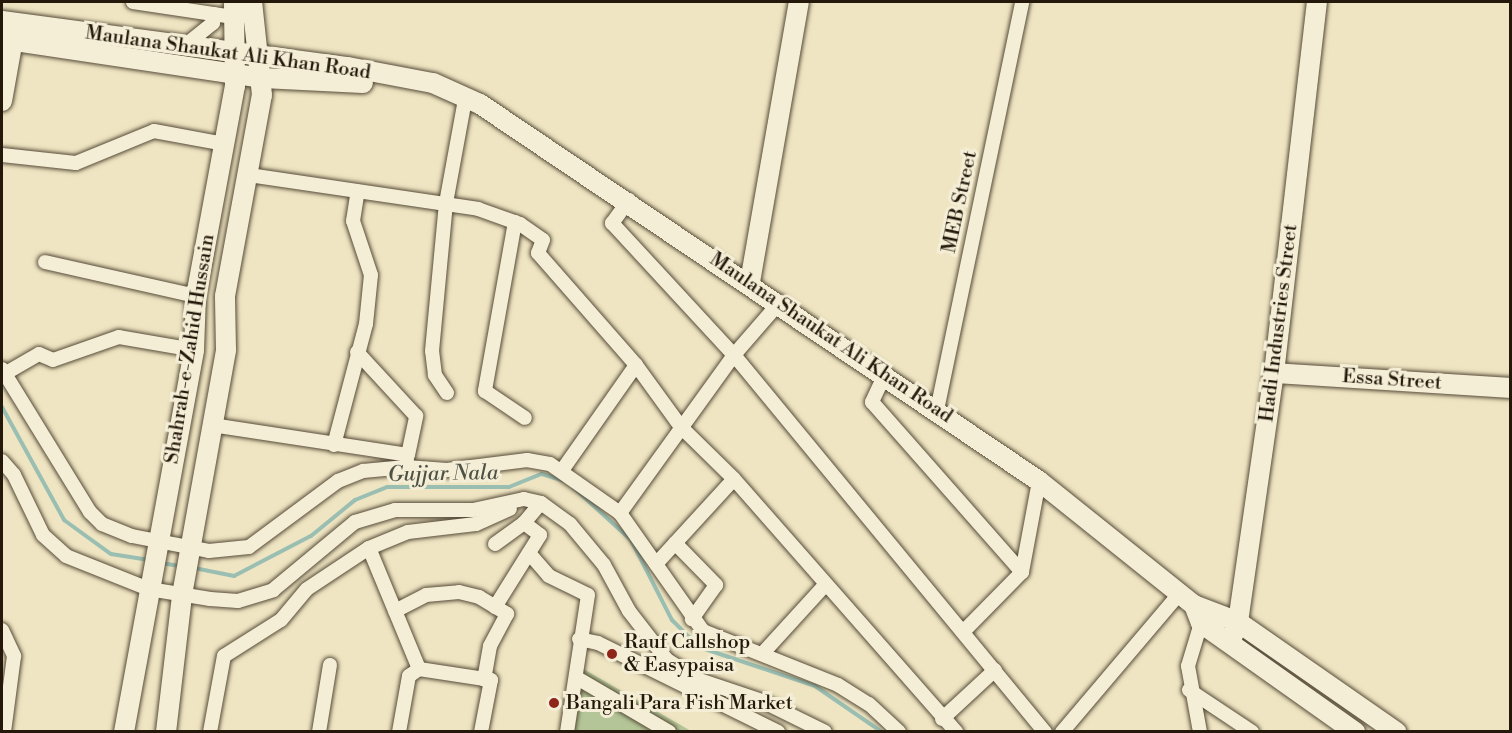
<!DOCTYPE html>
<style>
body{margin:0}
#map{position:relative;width:1512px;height:733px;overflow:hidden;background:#efe5c2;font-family:"Libre Bodoni",serif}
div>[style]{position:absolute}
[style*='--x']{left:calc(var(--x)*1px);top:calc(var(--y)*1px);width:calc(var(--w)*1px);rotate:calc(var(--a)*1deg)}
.green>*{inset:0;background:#b4c697}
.stream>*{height:4px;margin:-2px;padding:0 2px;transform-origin:2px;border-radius:2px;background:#9abfb2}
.roads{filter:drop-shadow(0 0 2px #564b38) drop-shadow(0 0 2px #564b38)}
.street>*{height:14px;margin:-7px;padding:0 7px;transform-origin:7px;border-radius:7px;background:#f5eed7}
.secondary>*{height:20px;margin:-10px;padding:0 10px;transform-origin:10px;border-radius:10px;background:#f5eed7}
.dots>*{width:16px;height:16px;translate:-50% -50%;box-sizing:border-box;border:3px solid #f5eed7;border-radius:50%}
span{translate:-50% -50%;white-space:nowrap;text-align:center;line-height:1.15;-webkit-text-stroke:6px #f5eed7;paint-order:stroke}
.street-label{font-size:20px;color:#23180a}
.poi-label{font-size:20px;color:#23180a}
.left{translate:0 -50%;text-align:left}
.water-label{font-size:21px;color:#4d5245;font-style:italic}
.frame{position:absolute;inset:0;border:3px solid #23180a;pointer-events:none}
</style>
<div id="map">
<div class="green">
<i style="clip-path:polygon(580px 667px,691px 731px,571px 732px)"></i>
</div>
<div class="stream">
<i style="--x:2;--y:407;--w:129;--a:61.2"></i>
<i style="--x:64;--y:520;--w:58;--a:35.9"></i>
<i style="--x:111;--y:554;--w:37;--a:9"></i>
<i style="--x:573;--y:487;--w:79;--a:42.4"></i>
<i style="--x:631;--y:540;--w:90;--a:62.9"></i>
<i style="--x:672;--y:620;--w:38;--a:45"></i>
<i style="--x:699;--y:647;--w:122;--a:18.6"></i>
<i style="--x:815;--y:686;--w:81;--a:34.5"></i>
<i style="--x:161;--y:563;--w:19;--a:9"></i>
<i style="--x:194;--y:568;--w:41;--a:11.3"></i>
<i style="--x:234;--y:576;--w:87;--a:-27.5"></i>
<i style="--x:311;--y:536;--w:57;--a:-39.3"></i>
<i style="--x:355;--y:500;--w:35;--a:-22"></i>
<i style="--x:387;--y:487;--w:122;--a:0"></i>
<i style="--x:509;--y:487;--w:35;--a:-22"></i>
<i style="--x:542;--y:474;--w:24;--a:17"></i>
</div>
<div class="roads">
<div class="street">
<i style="--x:133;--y:2;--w:108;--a:8.5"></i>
<i style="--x:182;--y:48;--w:40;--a:-39"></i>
<i style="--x:213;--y:23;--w:9;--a:-84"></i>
<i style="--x:2;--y:155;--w:74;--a:6.2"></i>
<i style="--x:76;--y:163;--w:84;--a:-22.3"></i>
<i style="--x:154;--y:131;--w:71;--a:10.5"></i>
<i style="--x:249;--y:175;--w:232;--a:8.4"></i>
<i style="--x:478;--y:209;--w:45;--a:19.7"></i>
<i style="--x:520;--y:224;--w:28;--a:35"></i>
<i style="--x:543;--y:240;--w:14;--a:111"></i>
<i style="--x:538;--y:253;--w:149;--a:48.8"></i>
<i style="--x:636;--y:365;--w:77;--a:54"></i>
<i style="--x:681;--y:427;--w:74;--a:44.5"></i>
<i style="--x:734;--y:479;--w:337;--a:48.7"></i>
<i style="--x:629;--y:200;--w:29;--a:126"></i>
<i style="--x:612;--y:223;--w:180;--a:47.3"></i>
<i style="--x:734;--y:355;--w:489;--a:50.5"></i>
<i style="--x:515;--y:222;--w:172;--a:100.1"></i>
<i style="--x:485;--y:391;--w:48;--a:34"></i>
<i style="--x:45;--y:262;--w:155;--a:12.7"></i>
<i style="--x:780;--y:302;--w:70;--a:131"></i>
<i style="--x:734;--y:355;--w:195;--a:125.8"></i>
<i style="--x:620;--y:513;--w:144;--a:54.9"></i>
<i style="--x:703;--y:631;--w:145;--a:21.8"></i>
<i style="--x:838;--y:685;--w:36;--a:32"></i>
<i style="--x:869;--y:704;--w:41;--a:43"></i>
<i style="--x:2;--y:369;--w:168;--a:58.4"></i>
<i style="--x:90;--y:512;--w:17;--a:45"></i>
<i style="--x:102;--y:524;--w:32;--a:22"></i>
<i style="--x:132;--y:536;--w:78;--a:11"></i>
<i style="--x:209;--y:551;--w:40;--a:-5.7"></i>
<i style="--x:249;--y:547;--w:111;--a:-36.6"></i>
<i style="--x:338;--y:481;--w:27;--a:-22"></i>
<i style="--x:363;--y:471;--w:43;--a:-5.3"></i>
<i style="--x:6;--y:373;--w:38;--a:-30"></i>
<i style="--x:39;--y:354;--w:15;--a:23"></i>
<i style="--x:53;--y:360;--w:70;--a:-19.2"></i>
<i style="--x:119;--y:337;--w:76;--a:9.8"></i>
<i style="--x:885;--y:374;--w:31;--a:115"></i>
<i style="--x:872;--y:402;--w:227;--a:48.6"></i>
<i style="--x:447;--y:393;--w:22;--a:-124"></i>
<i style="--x:435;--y:375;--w:24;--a:-97"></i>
<i style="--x:432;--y:351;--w:149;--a:-84.6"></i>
<i style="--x:446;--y:203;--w:106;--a:-79.6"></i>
<i style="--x:937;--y:410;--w:417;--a:-78.2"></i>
<i style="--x:212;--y:425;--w:198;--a:8.7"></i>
<i style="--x:408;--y:455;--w:40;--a:-78"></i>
<i style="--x:416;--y:416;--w:87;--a:-132.7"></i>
<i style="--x:334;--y:445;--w:125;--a:-75.2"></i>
<i style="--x:366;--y:324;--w:49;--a:-84.2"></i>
<i style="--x:371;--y:275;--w:57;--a:-108.4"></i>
<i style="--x:353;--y:221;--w:30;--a:-81"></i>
<i style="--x:407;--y:460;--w:7;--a:98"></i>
<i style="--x:406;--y:467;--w:41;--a:4.2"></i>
<i style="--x:447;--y:470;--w:81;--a:-7.1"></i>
<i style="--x:527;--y:460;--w:23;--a:10"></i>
<i style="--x:550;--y:464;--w:85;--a:35"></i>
<i style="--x:2;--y:461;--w:18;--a:49"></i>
<i style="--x:14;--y:475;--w:67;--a:64.2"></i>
<i style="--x:43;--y:535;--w:31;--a:42"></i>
<i style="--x:66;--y:556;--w:89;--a:21.7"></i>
<i style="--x:149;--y:589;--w:62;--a:9.3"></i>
<i style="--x:210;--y:599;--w:28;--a:4"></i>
<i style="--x:238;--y:601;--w:37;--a:-17"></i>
<i style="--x:273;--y:590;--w:107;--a:-39.7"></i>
<i style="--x:355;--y:522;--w:42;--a:-16.7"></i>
<i style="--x:395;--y:510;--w:78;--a:0"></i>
<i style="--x:473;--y:510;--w:52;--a:-12.2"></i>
<i style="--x:524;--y:499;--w:17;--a:13"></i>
<i style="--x:541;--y:503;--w:36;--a:36"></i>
<i style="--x:570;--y:524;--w:53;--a:50.3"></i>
<i style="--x:604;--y:565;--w:52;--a:61.5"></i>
<i style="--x:629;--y:611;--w:62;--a:52.2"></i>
<i style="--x:667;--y:660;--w:38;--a:32"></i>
<i style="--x:699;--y:680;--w:66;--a:18.4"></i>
<i style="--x:762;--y:701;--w:70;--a:26.2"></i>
<i style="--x:563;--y:469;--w:127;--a:-54.9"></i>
<i style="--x:675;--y:543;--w:59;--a:45.7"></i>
<i style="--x:716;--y:585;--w:42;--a:125.2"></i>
<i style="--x:495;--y:544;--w:36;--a:-36"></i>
<i style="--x:369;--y:548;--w:131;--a:67.5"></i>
<i style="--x:529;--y:553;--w:30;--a:49"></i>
<i style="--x:549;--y:576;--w:43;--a:26"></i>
<i style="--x:588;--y:595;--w:139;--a:98.7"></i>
<i style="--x:656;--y:564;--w:115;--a:-47.5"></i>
<i style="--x:495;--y:607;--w:85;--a:-58"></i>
<i style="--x:540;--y:535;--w:20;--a:-143"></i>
<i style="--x:524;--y:523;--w:26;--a:-50"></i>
<i style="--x:395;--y:611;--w:35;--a:-27"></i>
<i style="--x:426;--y:595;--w:33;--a:-5"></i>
<i style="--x:459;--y:592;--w:21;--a:14"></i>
<i style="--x:479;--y:597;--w:33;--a:31"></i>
<i style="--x:507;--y:614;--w:36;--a:118"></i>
<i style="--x:490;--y:646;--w:34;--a:100"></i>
<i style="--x:2;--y:630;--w:29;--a:65"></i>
<i style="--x:14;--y:656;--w:77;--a:97.5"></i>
<i style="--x:963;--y:632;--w:84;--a:-45.5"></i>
<i style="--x:1022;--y:572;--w:93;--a:-79.4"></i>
<i style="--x:579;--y:639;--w:19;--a:12"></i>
<i style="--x:598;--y:643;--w:201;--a:26.3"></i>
<i style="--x:763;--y:653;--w:93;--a:-47.6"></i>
<i style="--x:577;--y:678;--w:107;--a:30.4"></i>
<i style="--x:1189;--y:690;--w:76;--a:33.7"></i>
<i style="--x:942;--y:719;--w:72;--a:-42.8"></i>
<i style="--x:210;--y:732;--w:77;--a:-79.6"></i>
<i style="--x:224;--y:656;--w:67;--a:-32.3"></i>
<i style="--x:281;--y:620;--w:40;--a:-50"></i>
<i style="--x:307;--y:589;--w:74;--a:-33.5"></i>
<i style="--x:369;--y:548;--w:42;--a:-22.3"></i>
<i style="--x:408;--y:532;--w:68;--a:-6.7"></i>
<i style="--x:476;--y:524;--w:37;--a:-24"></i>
<i style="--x:319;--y:732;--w:68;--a:-80.7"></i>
<i style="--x:399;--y:732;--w:57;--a:-79.9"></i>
<i style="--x:409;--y:676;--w:12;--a:-35"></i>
<i style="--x:419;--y:669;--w:73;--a:8.7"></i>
<i style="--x:491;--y:680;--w:53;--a:100.9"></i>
<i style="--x:1062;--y:732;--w:181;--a:-49.7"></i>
<i style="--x:1200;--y:732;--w:67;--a:-100.3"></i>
<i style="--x:1188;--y:666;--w:45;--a:-73.2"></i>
</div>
<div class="secondary">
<i style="--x:2;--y:21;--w:349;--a:7.6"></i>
<i style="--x:348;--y:67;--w:86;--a:10.7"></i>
<i style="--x:433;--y:83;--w:51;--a:24.1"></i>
<i style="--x:480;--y:104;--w:674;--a:34"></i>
<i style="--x:1039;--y:481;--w:198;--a:38.7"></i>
<i style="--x:1194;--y:605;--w:47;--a:21.1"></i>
<i style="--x:1238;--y:622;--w:193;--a:34.8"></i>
<i style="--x:2;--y:39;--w:264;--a:8.5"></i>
<i style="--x:263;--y:78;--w:100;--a:2.9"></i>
<i style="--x:2;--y:101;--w:74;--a:-79.9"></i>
<i style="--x:750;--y:282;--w:284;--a:-80.1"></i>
<i style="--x:1274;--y:373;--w:236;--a:3.6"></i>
<i style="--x:1194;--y:605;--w:19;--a:69"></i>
<i style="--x:1201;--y:623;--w:189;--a:35.3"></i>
<i style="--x:1230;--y:643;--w:22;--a:-69"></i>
<i style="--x:1238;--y:622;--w:252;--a:-81.8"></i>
<i style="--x:1274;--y:373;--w:373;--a:-83.4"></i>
<i style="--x:124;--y:732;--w:388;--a:-79.6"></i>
<i style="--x:194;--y:350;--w:54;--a:-87.9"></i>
<i style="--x:196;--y:296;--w:214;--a:-79.5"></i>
<i style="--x:235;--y:86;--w:84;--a:-90.7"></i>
<i style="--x:166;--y:732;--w:138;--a:-83.3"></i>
<i style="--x:182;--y:595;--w:249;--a:-79.8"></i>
<i style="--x:226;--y:350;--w:54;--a:-91.1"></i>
<i style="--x:225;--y:296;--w:204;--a:-79.6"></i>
<i style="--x:262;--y:95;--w:94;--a:-96.1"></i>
</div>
</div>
<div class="dots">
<i style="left:612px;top:654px;background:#8f2418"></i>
<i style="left:554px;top:703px;background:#8f2418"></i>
</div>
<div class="street-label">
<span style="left:228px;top:53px;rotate:8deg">Maulana Shaukat Ali Khan Road</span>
<span style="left:960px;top:202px;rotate:-78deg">MEB Street</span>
<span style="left:1279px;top:323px;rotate:-83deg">Hadi Industries Street</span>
<span style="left:831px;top:338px;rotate:34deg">Maulana Shaukat Ali Khan Road</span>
<span style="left:190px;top:349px;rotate:-81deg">Shahrah-e-Zahid Hussain</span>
<span style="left:1392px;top:380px;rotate:4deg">Essa Street</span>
</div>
<div class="poi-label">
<span class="left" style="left:624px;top:654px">Rauf Callshop<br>&amp; Easypaisa</span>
<span class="left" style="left:566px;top:703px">Bangali Para Fish Market</span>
</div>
<div class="water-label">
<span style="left:443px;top:474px;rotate:-1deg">Gujjar Nala</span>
</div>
<div class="frame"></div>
</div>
